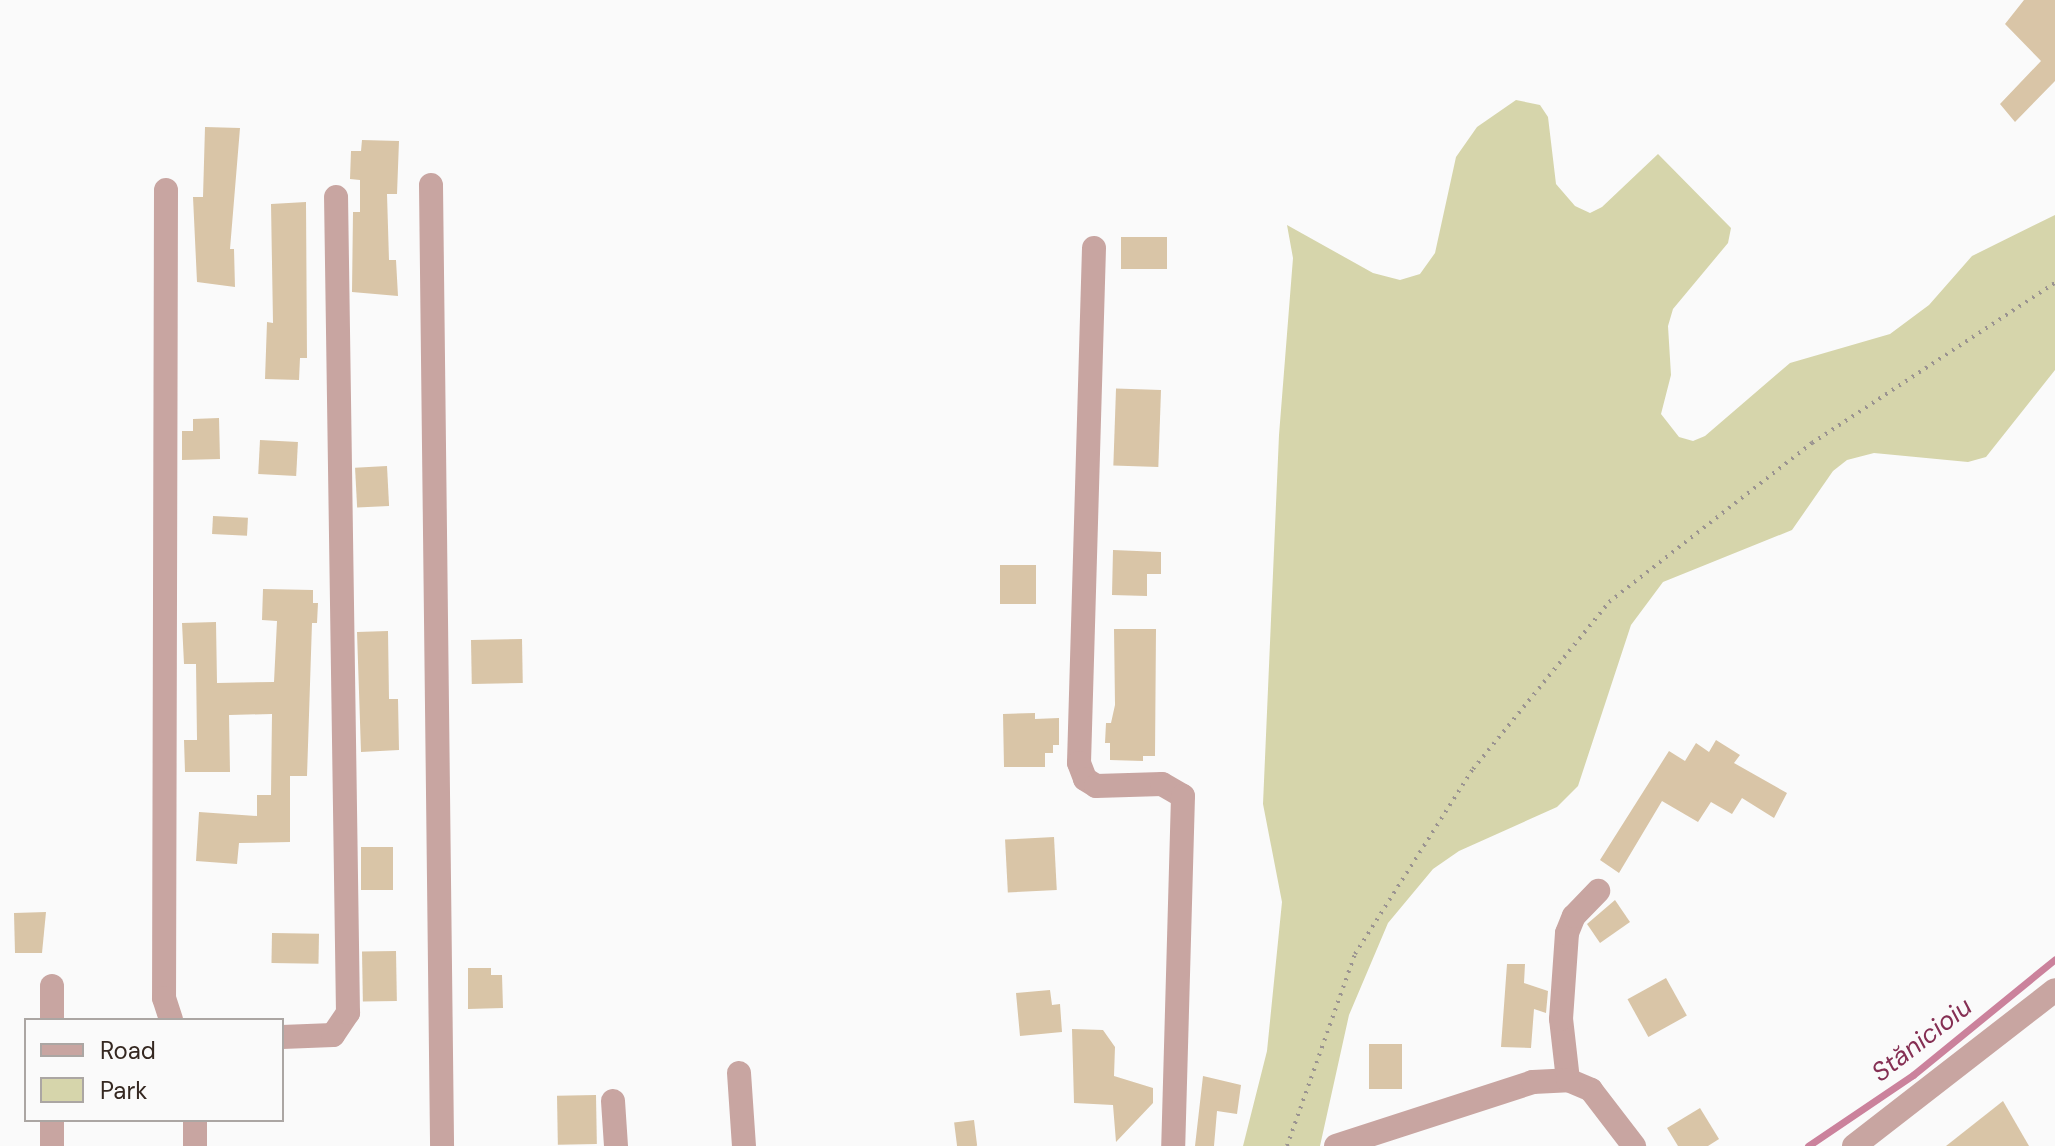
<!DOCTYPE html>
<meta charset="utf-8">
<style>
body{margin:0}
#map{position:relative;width:2055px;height:1146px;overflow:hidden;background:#fafafa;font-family:"DM Sans",sans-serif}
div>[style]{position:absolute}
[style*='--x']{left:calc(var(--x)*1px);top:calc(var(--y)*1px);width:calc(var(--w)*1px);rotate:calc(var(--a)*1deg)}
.green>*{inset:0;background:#d6d5ab}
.stream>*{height:7px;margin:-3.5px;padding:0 3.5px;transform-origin:3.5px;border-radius:3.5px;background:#cb829c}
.building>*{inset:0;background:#d9c5a7;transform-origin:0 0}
.path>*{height:4px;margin-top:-2px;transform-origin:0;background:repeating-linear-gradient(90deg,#9a9390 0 2px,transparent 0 8px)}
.minor>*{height:24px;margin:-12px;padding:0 12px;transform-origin:12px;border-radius:12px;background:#c8a5a1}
span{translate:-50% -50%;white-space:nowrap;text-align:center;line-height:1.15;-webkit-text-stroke:6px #fafafa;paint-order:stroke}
.water-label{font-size:26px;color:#852f53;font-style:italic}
.legend{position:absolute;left:24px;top:1018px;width:260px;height:104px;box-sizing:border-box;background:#fafafa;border:2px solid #aba6a3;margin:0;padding:10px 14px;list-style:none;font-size:24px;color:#352821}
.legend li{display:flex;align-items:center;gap:16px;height:40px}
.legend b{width:40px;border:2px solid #aba6a3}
</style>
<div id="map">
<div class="green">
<i style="clip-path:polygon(1516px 100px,1540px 105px,1548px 117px,1556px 184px,1575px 206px,1590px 213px,1602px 207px,1658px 154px,1731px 228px,1728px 243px,1673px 309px,1668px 326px,1671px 375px,1661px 414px,1679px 437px,1693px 441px,1705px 436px,1790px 363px,1890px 334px,1929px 305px,1972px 256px,2055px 215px,2055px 370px,1986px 457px,1968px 462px,1874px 453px,1847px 460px,1833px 471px,1792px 530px,1663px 582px,1631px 625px,1578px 786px,1557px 807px,1459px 851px,1433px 869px,1388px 923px,1349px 1015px,1320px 1146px,1243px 1146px,1267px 1051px,1282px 902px,1263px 804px,1279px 435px,1293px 258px,1287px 225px,1373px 273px,1400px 280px,1420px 274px,1435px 253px,1456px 157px,1477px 127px)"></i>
</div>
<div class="stream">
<i style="--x:1808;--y:1146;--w:127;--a:-34.1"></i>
<i style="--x:1913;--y:1075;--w:183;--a:-39.2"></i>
</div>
<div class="building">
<i style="clip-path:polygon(2024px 0,2055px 0,2055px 81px,2015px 122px,2000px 104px,2041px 61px,2005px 24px)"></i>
<i style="clip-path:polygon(205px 127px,240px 128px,230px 249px,234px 249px,235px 287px,197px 282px,193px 197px,203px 197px)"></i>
<i style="clip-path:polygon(362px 140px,399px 141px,397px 194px,387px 194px,389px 260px,396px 260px,398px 296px,352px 292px,353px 212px,360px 212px,360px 180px,350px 179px,351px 151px,361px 151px)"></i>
<i style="clip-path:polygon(306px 202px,307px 358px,300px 358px,299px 380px,265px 379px,267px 322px,273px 323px,271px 204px)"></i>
<i style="left:1167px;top:237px;width:32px;height:46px;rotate:90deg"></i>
<i style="left:1161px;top:390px;width:77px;height:45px;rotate:92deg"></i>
<i style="clip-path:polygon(219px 418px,220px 459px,182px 460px,182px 431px,193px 431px,193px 419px)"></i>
<i style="left:260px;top:440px;width:38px;height:34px;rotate:3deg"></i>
<i style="left:387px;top:466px;width:40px;height:32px;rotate:87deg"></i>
<i style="left:213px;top:516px;width:35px;height:18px;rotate:3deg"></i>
<i style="clip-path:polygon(1113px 550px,1161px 552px,1161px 574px,1147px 574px,1147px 596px,1112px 595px)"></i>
<i style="left:1036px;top:565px;width:39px;height:36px;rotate:90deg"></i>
<i style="clip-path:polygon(263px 589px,313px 590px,313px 603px,318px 603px,317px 623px,312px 623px,307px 776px,290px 776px,290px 842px,239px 843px,237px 864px,196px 861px,199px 812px,257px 816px,257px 795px,271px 795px,272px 714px,229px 715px,230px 772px,185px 772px,184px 740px,197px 740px,196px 664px,184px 664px,182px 623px,216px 622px,217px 683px,274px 682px,277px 621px,262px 620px)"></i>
<i style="clip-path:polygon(1114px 629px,1156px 629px,1155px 756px,1143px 756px,1143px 761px,1110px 760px,1110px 743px,1105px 743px,1106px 723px,1111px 723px,1115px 705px)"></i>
<i style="clip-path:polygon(388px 631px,389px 699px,398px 699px,399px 750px,361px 752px,357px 632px)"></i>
<i style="left:522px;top:639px;width:44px;height:51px;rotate:89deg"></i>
<i style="clip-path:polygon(1035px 713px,1035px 719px,1059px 718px,1059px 745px,1053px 745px,1053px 753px,1045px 753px,1045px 767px,1004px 767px,1003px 714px)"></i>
<i style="clip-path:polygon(1716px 740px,1740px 755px,1734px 763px,1787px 793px,1774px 818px,1742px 798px,1732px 814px,1711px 802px,1698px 822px,1662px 801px,1619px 873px,1600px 860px,1669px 751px,1685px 761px,1696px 743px,1709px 752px)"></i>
<i style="left:1054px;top:837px;width:53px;height:49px;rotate:87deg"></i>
<i style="left:393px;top:847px;width:43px;height:32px;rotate:90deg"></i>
<i style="clip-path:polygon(1615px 900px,1630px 922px,1600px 943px,1587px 924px)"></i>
<i style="clip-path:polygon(46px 912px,42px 953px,15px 953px,14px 913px)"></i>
<i style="left:272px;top:933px;width:47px;height:30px;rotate:1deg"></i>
<i style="left:396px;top:951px;width:50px;height:34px;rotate:89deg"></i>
<i style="clip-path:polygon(1507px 964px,1525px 964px,1524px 983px,1548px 991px,1546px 1013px,1534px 1009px,1531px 1048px,1501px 1047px)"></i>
<i style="clip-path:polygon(468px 968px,491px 968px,491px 975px,502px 975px,503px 1008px,468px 1009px)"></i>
<i style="left:1666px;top:978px;width:43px;height:44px;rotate:61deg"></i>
<i style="clip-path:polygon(1050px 990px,1052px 1005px,1060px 1004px,1062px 1032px,1020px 1036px,1016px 993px)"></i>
<i style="clip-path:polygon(1072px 1029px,1103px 1030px,1115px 1047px,1114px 1076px,1153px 1088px,1153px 1103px,1116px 1142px,1113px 1105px,1074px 1103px)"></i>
<i style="left:1369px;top:1044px;width:33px;height:45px"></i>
<i style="clip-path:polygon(1203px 1076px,1241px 1085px,1237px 1114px,1217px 1111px,1214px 1146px,1195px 1146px)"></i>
<i style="left:596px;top:1095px;width:49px;height:39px;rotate:89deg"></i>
<i style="clip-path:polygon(2003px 1101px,2029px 1146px,1946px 1146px)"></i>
<i style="clip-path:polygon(1700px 1108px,1719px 1139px,1708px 1146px,1678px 1146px,1667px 1128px)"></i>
<i style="left:974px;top:1120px;width:26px;height:20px;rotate:83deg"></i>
</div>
<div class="path">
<i style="--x:1287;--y:1146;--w:204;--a:-70.5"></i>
<i style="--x:1355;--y:954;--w:219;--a:-57.5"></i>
<i style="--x:1473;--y:769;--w:215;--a:-50.8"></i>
<i style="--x:1609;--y:602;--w:258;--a:-38.1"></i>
<i style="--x:1812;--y:443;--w:291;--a:-33.4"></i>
</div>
<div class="minor">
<i style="--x:431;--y:185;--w:961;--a:89.34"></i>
<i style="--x:166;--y:190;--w:808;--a:90.14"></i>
<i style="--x:164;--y:998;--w:23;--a:72"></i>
<i style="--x:1094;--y:248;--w:515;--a:91.67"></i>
<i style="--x:1079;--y:763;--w:17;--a:69"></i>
<i style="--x:1085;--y:779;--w:13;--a:32"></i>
<i style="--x:1096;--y:786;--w:66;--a:-1.7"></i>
<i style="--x:1162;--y:784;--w:24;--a:30"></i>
<i style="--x:1183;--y:796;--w:350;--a:91.6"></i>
<i style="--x:52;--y:1020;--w:34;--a:-90"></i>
<i style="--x:282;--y:1037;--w:51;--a:-2.2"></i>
<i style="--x:333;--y:1035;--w:27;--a:-56"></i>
<i style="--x:348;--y:1013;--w:816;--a:-90.84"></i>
<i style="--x:739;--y:1073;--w:73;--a:86.1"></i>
<i style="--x:1568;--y:1080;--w:61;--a:-96.5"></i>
<i style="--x:1561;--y:1019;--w:86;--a:-86"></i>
<i style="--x:1567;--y:933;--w:18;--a:-68"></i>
<i style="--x:1574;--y:916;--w:35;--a:-46"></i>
<i style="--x:613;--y:1101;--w:45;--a:86.2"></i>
<i style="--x:52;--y:1146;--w:26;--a:-90"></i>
<i style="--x:195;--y:1146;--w:26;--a:-90"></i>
<i style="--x:1336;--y:1146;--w:207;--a:-18"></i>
<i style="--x:1533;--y:1082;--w:35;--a:-3"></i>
<i style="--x:1568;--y:1080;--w:25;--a:23"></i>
<i style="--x:1591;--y:1090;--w:71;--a:52.5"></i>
<i style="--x:1854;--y:1146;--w:254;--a:-37.8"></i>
</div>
<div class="water-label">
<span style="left:1922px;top:1040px;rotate:-38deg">Stănicioiu</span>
</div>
<ul class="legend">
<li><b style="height:10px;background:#c8a5a1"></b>Road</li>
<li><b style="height:22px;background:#d6d5ab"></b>Park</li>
</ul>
</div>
